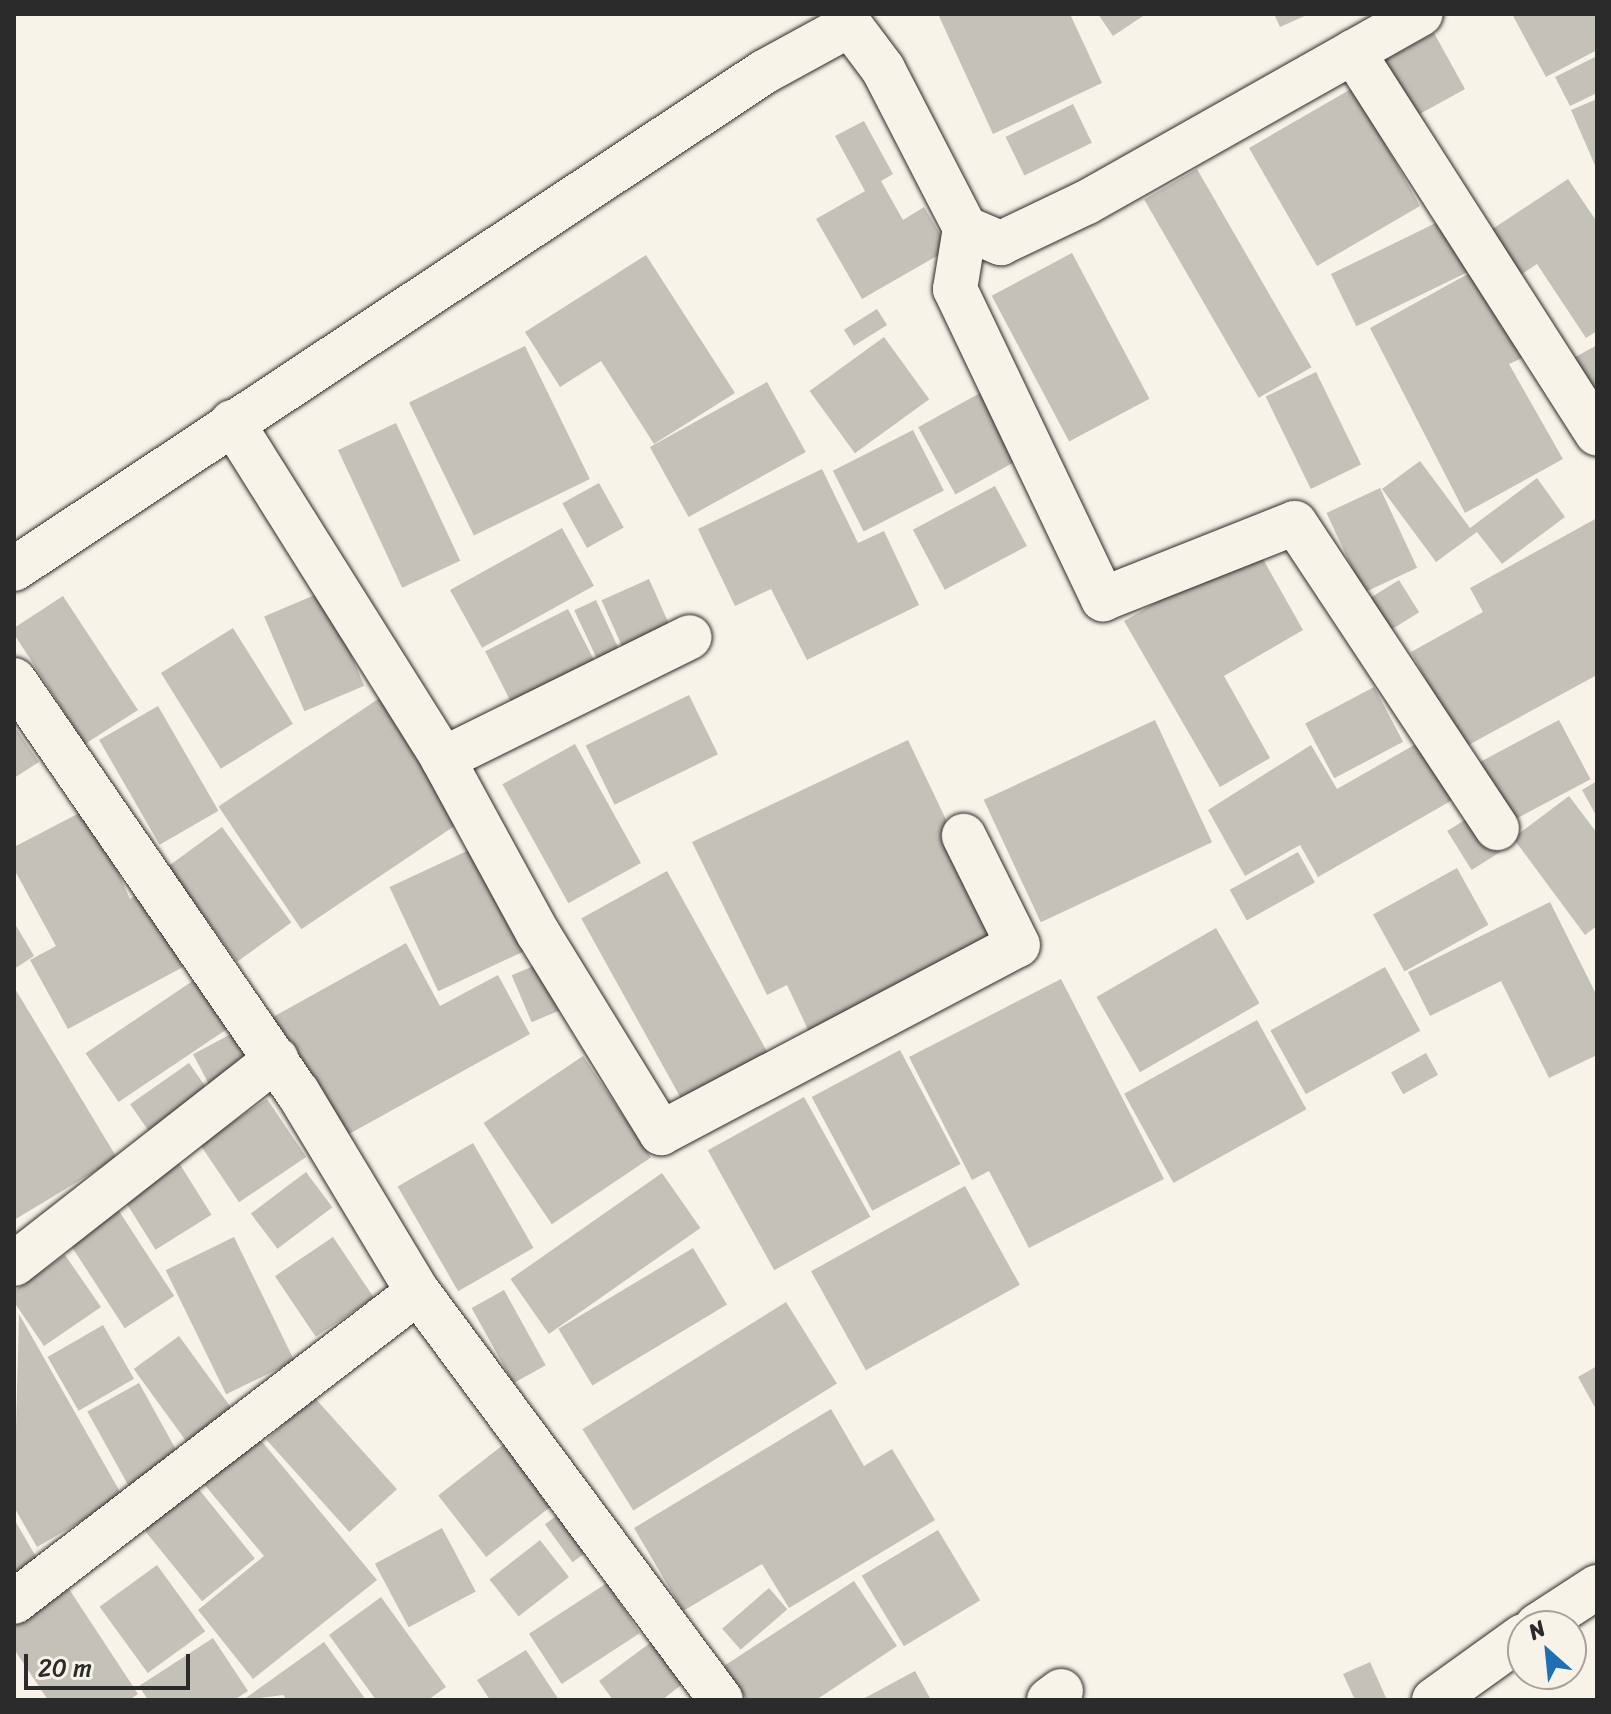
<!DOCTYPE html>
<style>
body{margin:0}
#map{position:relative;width:1611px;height:1714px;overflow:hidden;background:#f7f3e8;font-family:Sriracha,sans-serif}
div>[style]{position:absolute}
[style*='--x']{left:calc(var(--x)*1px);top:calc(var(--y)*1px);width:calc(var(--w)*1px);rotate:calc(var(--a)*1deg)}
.building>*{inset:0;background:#c4c1b9;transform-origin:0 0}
.roads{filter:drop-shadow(0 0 2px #2b2b2b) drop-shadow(0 0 2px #2b2b2b)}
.minor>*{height:44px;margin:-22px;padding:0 22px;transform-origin:22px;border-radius:22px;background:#f7f3e8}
span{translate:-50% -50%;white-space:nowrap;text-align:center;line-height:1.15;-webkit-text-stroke:8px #f7f3e8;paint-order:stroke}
.frame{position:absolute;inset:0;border:16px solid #2b2b2b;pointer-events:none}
.north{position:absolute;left:1507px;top:1610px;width:80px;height:80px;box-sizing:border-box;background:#f7f3e8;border:2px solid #a5a39c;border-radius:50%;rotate:333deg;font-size:22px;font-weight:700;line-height:32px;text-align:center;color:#2b2b2b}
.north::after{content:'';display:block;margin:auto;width:28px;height:36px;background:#1f6fb2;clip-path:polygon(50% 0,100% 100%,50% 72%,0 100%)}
.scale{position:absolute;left:24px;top:1654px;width:166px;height:36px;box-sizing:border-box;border:4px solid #2b2b2b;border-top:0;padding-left:10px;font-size:24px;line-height:28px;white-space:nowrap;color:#2b2b2b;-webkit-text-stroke:6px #f7f3e8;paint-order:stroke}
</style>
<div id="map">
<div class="building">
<i style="clip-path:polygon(938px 14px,1070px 14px,1102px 83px,993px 134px)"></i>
<i style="clip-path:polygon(1098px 14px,1146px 14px,1113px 36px)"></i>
<i style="clip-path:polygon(1274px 14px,1309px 14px,1280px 27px)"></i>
<i style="clip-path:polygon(1512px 14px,1597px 14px,1597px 50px,1546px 77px)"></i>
<i style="left:1434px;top:33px;width:64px;height:58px;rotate:61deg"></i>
<i style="clip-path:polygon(1597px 56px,1597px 93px,1570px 106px,1555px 77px)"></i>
<i style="clip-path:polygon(1370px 78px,1380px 135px,1420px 206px,1317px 266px,1249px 148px)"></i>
<i style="clip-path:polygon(1597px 99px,1597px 170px,1571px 110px)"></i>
<i style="left:1073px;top:104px;width:43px;height:75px;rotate:64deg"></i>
<i style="clip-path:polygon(864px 121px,893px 174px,881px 181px,903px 220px,924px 207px,949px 249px,862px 299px,816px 219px,865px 191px,835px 136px)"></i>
<i style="left:1197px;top:169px;width:229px;height:61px;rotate:60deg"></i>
<i style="clip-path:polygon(1568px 179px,1597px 222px,1597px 331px,1586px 338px,1537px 264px,1515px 279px,1485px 234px)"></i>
<i style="left:1446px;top:218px;width:58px;height:128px;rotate:64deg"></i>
<i style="left:1072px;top:253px;width:165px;height:91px;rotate:62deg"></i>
<i style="clip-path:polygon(646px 255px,735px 393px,654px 444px,601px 361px,560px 387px,525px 332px)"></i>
<i style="clip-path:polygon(1475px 270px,1524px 357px,1509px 364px,1563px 459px,1465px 513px,1370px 328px)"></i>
<i style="left:877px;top:309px;width:19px;height:39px;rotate:58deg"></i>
<i style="left:884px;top:337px;width:77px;height:92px;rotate:54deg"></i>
<i style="clip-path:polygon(1597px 345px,1597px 410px,1570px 360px)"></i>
<i style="left:525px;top:346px;width:148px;height:129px;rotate:64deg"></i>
<i style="left:1316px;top:372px;width:103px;height:56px;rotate:64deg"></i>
<i style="left:767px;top:382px;width:80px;height:134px;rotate:61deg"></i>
<i style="left:989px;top:388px;width:77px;height:81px;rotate:61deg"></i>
<i style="left:396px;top:423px;width:152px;height:64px;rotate:65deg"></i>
<i style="left:913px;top:430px;width:68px;height:90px;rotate:63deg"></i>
<i style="clip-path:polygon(1420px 461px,1470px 528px,1537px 478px,1565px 517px,1502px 564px,1477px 532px,1436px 562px,1382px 489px)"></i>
<i style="clip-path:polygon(822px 469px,858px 543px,884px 531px,919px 605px,807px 660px,771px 589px,735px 606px,698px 529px)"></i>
<i style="left:599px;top:483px;width:51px;height:42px;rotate:61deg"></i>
<i style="left:995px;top:486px;width:68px;height:93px;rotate:62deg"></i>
<i style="left:1380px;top:488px;width:88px;height:59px;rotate:65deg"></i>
<i style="clip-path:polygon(1597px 518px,1597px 675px,1463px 748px,1411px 652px,1483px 612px,1470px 588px)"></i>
<i style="left:562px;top:528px;width:66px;height:128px;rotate:61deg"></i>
<i style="clip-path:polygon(1255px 545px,1303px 630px,1224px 676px,1270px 758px,1220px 787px,1124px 621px)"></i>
<i style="left:649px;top:579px;width:64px;height:52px;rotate:66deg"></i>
<i style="left:1399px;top:580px;width:38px;height:34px;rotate:58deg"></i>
<i style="left:324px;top:591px;width:103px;height:65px;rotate:67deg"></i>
<i style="clip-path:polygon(63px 596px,138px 710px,85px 744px,14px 634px,14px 628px)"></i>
<i style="left:596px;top:600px;width:65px;height:24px;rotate:65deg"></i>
<i style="left:568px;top:609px;width:67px;height:93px;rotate:63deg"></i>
<i style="left:233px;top:628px;width:113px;height:85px;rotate:58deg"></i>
<i style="left:1374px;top:687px;width:62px;height:78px;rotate:62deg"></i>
<i style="left:689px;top:695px;width:66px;height:115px;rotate:64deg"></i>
<i style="left:381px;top:697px;width:148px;height:196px;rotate:56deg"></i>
<i style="left:158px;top:706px;width:121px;height:68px;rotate:60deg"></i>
<i style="left:1155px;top:720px;width:135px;height:189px;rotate:65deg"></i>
<i style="left:1559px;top:720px;width:67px;height:98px;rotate:62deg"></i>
<i style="clip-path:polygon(14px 726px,39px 762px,14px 778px)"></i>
<i style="clip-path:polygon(908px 740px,1006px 945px,811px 1036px,787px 985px,767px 995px,692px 842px)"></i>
<i style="clip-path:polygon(1423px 740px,1456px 798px,1318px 877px,1300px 845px,1245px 876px,1208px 810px,1311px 745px,1337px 789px)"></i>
<i style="left:575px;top:744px;width:136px;height:83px;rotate:61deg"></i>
<i style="clip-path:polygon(1597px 781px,1597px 817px,1582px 790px)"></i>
<i style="clip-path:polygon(1569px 796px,1597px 833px,1597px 926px,1585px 935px,1513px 838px)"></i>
<i style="clip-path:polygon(89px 808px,130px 899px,142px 892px,183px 967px,68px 1029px,30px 960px,56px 946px,14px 869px,14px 847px)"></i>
<i style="left:1476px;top:813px;width:46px;height:34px;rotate:58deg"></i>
<i style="left:222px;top:827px;width:118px;height:67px;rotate:54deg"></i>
<i style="left:482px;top:844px;width:115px;height:102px;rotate:65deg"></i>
<i style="left:1298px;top:852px;width:35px;height:78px;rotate:61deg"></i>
<i style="left:1457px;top:868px;width:65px;height:96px;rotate:61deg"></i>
<i style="left:667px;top:871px;width:219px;height:98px;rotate:61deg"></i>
<i style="clip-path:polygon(1550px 902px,1597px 996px,1597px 1055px,1549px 1078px,1501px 981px,1430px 1016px,1408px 972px)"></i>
<i style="clip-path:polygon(14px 922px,34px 956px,14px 969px)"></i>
<i style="left:1216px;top:928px;width:87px;height:138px;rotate:60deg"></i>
<i style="clip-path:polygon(406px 943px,440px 1006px,498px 975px,530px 1034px,340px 1139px,273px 1017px)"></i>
<i style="left:543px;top:962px;width:51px;height:34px;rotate:67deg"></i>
<i style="left:1385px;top:967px;width:73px;height:131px;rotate:61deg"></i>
<i style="left:200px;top:976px;width:59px;height:138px;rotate:56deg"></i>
<i style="clip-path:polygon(1061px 979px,1164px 1179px,1029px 1248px,989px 1171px,972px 1180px,909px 1057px)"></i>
<i style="clip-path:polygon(14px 987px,117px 1158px,14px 1220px)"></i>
<i style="left:1257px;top:1020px;width:102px;height:152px;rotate:61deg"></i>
<i style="left:246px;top:1026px;width:34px;height:60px;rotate:62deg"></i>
<i style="left:900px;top:1050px;width:129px;height:100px;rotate:62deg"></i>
<i style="left:1426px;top:1053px;width:25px;height:40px;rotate:61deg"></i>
<i style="left:583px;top:1056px;width:122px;height:120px;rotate:56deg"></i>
<i style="left:189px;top:1063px;width:39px;height:72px;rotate:55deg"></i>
<i style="left:804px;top:1097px;width:137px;height:110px;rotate:61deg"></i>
<i style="left:267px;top:1099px;width:70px;height:81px;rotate:56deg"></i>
<i style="left:473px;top:1143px;width:121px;height:87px;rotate:60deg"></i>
<i style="left:176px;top:1158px;width:67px;height:66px;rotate:58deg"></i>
<i style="left:306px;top:1172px;width:44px;height:69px;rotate:53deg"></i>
<i style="left:662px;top:1173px;width:67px;height:185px;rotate:55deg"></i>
<i style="left:965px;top:1186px;width:113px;height:176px;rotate:61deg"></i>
<i style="left:117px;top:1208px;width:105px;height:59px;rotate:57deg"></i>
<i style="left:234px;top:1237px;width:138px;height:76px;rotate:64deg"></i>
<i style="left:333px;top:1237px;width:73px;height:70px;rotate:56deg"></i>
<i style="left:693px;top:1248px;width:66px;height:157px;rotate:59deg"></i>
<i style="clip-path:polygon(65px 1255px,101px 1307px,44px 1346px,14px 1302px,14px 1291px)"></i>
<i style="left:504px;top:1290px;width:86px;height:37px;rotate:61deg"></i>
<i style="left:786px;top:1302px;width:96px;height:240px;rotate:58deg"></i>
<i style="clip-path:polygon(19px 1314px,123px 1497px,37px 1547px,14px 1507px)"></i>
<i style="left:103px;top:1325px;width:62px;height:64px;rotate:60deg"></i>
<i style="left:179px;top:1336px;width:94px;height:56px;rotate:54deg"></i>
<i style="clip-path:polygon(1597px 1366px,1597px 1411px,1578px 1377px)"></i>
<i style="left:139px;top:1383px;width:89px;height:59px;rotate:61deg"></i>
<i style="left:314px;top:1397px;width:124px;height:64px;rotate:48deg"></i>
<i style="clip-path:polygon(831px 1409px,864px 1466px,892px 1449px,935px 1520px,789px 1608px,762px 1564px,683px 1611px,634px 1528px)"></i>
<i style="left:517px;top:1434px;width:78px;height:100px;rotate:52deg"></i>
<i style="clip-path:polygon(259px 1438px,377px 1580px,253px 1679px,198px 1610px,264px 1556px,203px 1483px)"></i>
<i style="left:197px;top:1487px;width:92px;height:68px;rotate:51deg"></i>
<i style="left:574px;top:1503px;width:47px;height:36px;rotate:54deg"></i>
<i style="clip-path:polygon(14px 1519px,42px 1567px,14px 1583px)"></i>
<i style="left:442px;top:1528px;width:72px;height:76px;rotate:62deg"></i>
<i style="left:938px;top:1530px;width:82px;height:89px;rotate:59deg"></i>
<i style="left:540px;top:1540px;width:47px;height:64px;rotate:52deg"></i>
<i style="left:157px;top:1565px;width:82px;height:71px;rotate:54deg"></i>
<i style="clip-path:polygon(854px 1581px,897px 1646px,816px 1700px,747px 1700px,724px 1666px)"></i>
<i style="left:607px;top:1583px;width:60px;height:93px;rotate:57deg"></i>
<i style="left:769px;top:1588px;width:28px;height:62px;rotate:49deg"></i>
<i style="clip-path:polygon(69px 1589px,138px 1694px,129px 1700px,48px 1700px,14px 1649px,14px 1626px)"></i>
<i style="clip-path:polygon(381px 1597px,446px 1687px,428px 1700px,376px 1700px,329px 1635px)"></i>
<i style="clip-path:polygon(666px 1631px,698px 1672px,662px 1700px,613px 1700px,599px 1681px)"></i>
<i style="clip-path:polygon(213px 1638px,248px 1691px,234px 1700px,148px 1700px,139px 1686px)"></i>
<i style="clip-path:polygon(324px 1642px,366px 1700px,287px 1700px,283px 1695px,243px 1700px)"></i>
<i style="clip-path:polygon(526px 1650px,559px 1700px,490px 1700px,477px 1680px)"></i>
<i style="clip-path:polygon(1370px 1662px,1387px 1700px,1355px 1700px,1343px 1674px)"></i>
<i style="clip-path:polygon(915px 1671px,931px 1700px,861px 1700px)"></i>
</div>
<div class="roads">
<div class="minor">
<i style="--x:1353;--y:52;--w:453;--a:57.4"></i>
<i style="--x:965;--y:228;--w:62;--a:99.3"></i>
<i style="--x:955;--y:289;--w:344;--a:64.5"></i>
<i style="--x:1103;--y:599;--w:206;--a:-21.6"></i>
<i style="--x:1295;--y:523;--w:366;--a:56.5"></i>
<i style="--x:232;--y:422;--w:398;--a:57.9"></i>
<i style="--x:443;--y:759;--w:198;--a:61.4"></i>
<i style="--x:538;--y:933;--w:235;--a:58.4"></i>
<i style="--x:661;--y:1133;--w:403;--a:-27.8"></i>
<i style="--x:1018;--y:945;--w:122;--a:-116.4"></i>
<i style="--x:14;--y:569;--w:900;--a:-33.53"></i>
<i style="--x:764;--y:72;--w:98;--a:-28.7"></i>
<i style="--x:850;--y:25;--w:55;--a:53.1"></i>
<i style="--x:883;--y:69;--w:179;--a:62.7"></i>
<i style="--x:965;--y:228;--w:39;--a:23"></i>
<i style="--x:1001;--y:243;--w:95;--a:-25.5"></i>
<i style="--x:1087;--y:202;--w:383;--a:-29.4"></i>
<i style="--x:14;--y:680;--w:499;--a:55.5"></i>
<i style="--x:297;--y:1091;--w:235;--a:59"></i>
<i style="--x:418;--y:1292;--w:509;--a:142.5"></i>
<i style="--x:443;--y:759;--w:275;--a:-26.3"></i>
<i style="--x:14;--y:1264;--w:333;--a:-38"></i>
<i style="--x:418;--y:1292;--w:508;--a:53.4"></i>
<i style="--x:1537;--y:1626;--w:72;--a:-33"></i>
<i style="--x:1049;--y:1700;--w:15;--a:-37"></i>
<i style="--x:1434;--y:1700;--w:110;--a:-35.7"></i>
</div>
</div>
<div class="frame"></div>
<div class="north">N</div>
<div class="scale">20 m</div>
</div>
